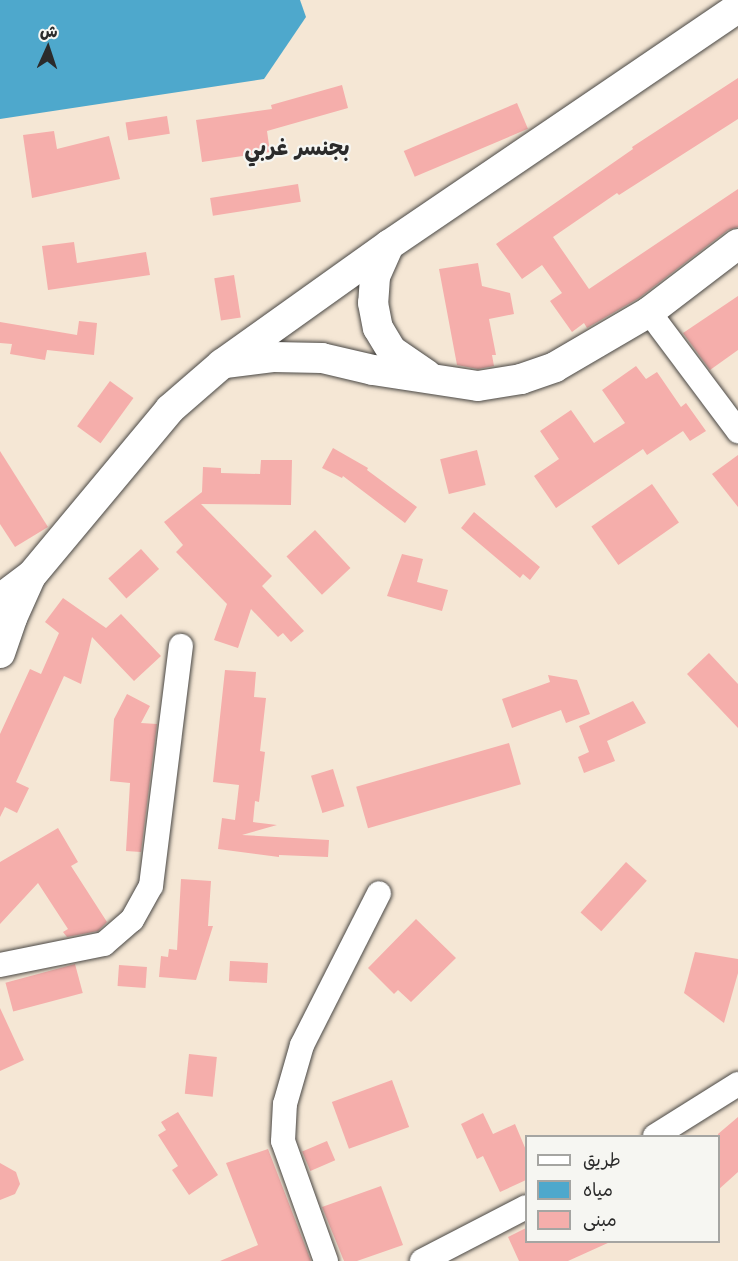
<!DOCTYPE html>
<meta charset="utf-8">
<style>
body{margin:0}
#map{position:relative;width:738px;height:1261px;overflow:hidden;background:#f5e7d5;font-family:"Playpen Sans","Playpen Sans Arabic",sans-serif}
div>[style]{position:absolute}
[style*='--x']{left:calc(var(--x)*1px);top:calc(var(--y)*1px);width:calc(var(--w)*1px);rotate:calc(var(--a)*1deg)}
.water>*{inset:0;background:#4ea8cc}
.building>*{inset:0;background:#f5aeab;transform-origin:0 0}
.roads{filter:drop-shadow(0 0 2px #494744) drop-shadow(0 0 2px #494744)}
.minor>*{height:24px;margin:-12px;padding:0 12px;transform-origin:12px;border-radius:12px;background:#fff}
.major>*{height:30px;margin:-15px;padding:0 15px;transform-origin:15px;border-radius:15px;background:#fff}
span{translate:-50% -50%;white-space:nowrap;text-align:center;line-height:1.15;-webkit-text-stroke:4.5px #f6f6f2;paint-order:stroke}
.district-label{font-size:22px;color:#2b2b2b;font-weight:700}
.legend{position:absolute;left:525px;top:1135px;width:195px;height:108px;box-sizing:border-box;background:#f6f6f2;border:2px solid #a5a5a2;margin:0;padding:8px 10px;list-style:none;font-size:18px;color:#2b2b2b}
.legend li{display:flex;align-items:center;gap:12px;height:30px}
.legend b{width:30px;border:2px solid #a5a5a2}
.north{position:absolute;left:18px;top:18px;width:60px;height:60px;-webkit-text-stroke:4px #f6f6f2;paint-order:stroke;rotate:3deg;font-size:16px;font-weight:700;line-height:24px;text-align:center;color:#2b2b2b}
.north::after{content:'';display:block;margin:auto;width:21px;height:27px;background:#2b2b2b;clip-path:polygon(50% 0,100% 100%,50% 72%,0 100%)}
</style>
<div id="map">
<div class="water">
<i style="clip-path:polygon(0 0,300px 0,306px 17px,264px 79px,0 119px)"></i>
</div>
<div class="building">
<i style="clip-path:polygon(738px 78px,738px 119px,619px 195px,617px 193px,553px 237px,589px 289px,738px 189px,738px 227px,728px 230px,639px 298px,587px 328px,584px 323px,572px 332px,550px 301px,562px 293px,542px 265px,522px 279px,496px 244px,633px 149px,632px 147px)"></i>
<i style="clip-path:polygon(342px 85px,348px 108px,267px 131px,270px 152px,202px 162px,196px 120px,272px 109px,271px 105px)"></i>
<i style="left:517px;top:103px;width:28px;height:123px;rotate:67deg"></i>
<i style="left:167px;top:116px;width:18px;height:42px;rotate:81deg"></i>
<i style="clip-path:polygon(54px 131px,57px 149px,109px 136px,120px 179px,32px 198px,23px 135px)"></i>
<i style="left:298px;top:184px;width:18px;height:89px;rotate:81deg"></i>
<i style="clip-path:polygon(74px 242px,77px 263px,146px 252px,150px 275px,48px 290px,42px 246px)"></i>
<i style="clip-path:polygon(478px 263px,482px 286px,510px 293px,514px 314px,489px 319px,496px 355px,492px 355px,494px 366px,478px 369px,457px 365px,439px 269px)"></i>
<i style="left:234px;top:275px;width:43px;height:20px;rotate:81deg"></i>
<i style="clip-path:polygon(738px 296px,738px 350px,710px 370px,683px 333px)"></i>
<i style="clip-path:polygon(79px 321px,97px 323px,94px 355px,47px 350px,45px 360px,10px 354px,12px 344px,0 343px,0 322px,77px 335px)"></i>
<i style="clip-path:polygon(636px 366px,646px 379px,657px 372px,681px 407px,686px 403px,706px 431px,690px 441px,683px 431px,647px 455px,643px 449px,556px 508px,534px 476px,559px 459px,540px 431px,571px 410px,594px 443px,625px 423px,602px 390px)"></i>
<i style="left:110px;top:381px;width:29px;height:56px;rotate:36deg"></i>
<i style="clip-path:polygon(333px 448px,368px 468px,367px 470px,417px 507px,405px 523px,343px 476px,342px 478px,322px 468px)"></i>
<i style="left:477px;top:450px;width:36px;height:38px;rotate:76deg"></i>
<i style="clip-path:polygon(0 451px,48px 527px,15px 547px,0 524px)"></i>
<i style="clip-path:polygon(738px 455px,738px 507px,712px 474px)"></i>
<i style="clip-path:polygon(261px 460px,292px 460px,291px 505px,201px 504px,272px 576px,262px 586px,304px 631px,291px 642px,283px 633px,278px 637px,251px 609px,238px 648px,214px 640px,227px 604px,176px 552px,183px 545px,164px 522px,202px 492px,203px 467px,221px 468px,221px 473px,260px 474px)"></i>
<i style="left:652px;top:484px;width:47px;height:74px;rotate:55deg"></i>
<i style="clip-path:polygon(474px 512px,540px 567px,530px 580px,523px 574px,520px 578px,461px 528px)"></i>
<i style="left:315px;top:530px;width:52px;height:39px;rotate:47deg"></i>
<i style="left:141px;top:549px;width:27px;height:44px;rotate:48deg"></i>
<i style="clip-path:polygon(402px 554px,423px 559px,417px 582px,448px 590px,442px 611px,387px 596px)"></i>
<i style="clip-path:polygon(63px 598px,106px 628px,121px 614px,161px 656px,134px 681px,92px 637px,81px 684px,64px 676px,16px 782px,29px 788px,17px 813px,5px 807px,0 817px,0 734px,30px 669px,41px 674px,59px 633px,45px 622px)"></i>
<i style="clip-path:polygon(709px 653px,738px 684px,738px 728px,687px 674px)"></i>
<i style="clip-path:polygon(225px 670px,256px 672px,254px 697px,266px 698px,260px 751px,265px 752px,259px 802px,255px 801px,253px 822px,277px 825px,242px 835px,329px 840px,328px 857px,279px 855px,279px 857px,218px 849px,222px 818px,235px 820px,239px 785px,213px 782px)"></i>
<i style="clip-path:polygon(548px 675px,577px 680px,590px 714px,566px 723px,561px 710px,512px 728px,502px 699px,550px 682px)"></i>
<i style="clip-path:polygon(127px 694px,150px 706px,141px 723px,157px 724px,141px 852px,126px 851px,130px 783px,110px 781px,114px 719px)"></i>
<i style="clip-path:polygon(633px 701px,646px 723px,607px 741px,615px 761px,584px 773px,578px 757px,589px 752px,579px 726px)"></i>
<i style="left:509px;top:743px;width:43px;height:159px;rotate:74deg"></i>
<i style="left:333px;top:769px;width:39px;height:23px;rotate:73deg"></i>
<i style="clip-path:polygon(58px 828px,78px 862px,71px 866px,107px 922px,98px 931px,67px 937px,63px 932px,68px 929px,38px 883px,0 924px,0 862px)"></i>
<i style="left:626px;top:862px;width:28px;height:68px;rotate:42deg"></i>
<i style="clip-path:polygon(181px 879px,211px 881px,208px 926px,213px 926px,196px 980px,159px 977px,161px 956px,168px 957px,169px 949px,177px 950px)"></i>
<i style="clip-path:polygon(416px 919px,456px 958px,411px 1002px,398px 990px,394px 994px,368px 968px)"></i>
<i style="clip-path:polygon(695px 952px,738px 959px,738px 973px,724px 1023px,684px 993px)"></i>
<i style="left:230px;top:961px;width:38px;height:20px;rotate:3deg"></i>
<i style="left:75px;top:964px;width:30px;height:72px;rotate:75deg"></i>
<i style="left:119px;top:965px;width:28px;height:21px;rotate:4deg"></i>
<i style="clip-path:polygon(0 1008px,24px 1060px,0 1071px)"></i>
<i style="left:189px;top:1054px;width:28px;height:40px;rotate:6deg"></i>
<i style="left:392px;top:1080px;width:50px;height:64px;rotate:70deg"></i>
<i style="clip-path:polygon(178px 1112px,218px 1175px,189px 1195px,172px 1170px,178px 1166px,158px 1135px,166px 1130px,161px 1122px)"></i>
<i style="clip-path:polygon(483px 1113px,493px 1134px,515px 1124px,526px 1150px,526px 1180px,500px 1192px,483px 1156px,477px 1159px,461px 1124px)"></i>
<i style="clip-path:polygon(738px 1117px,738px 1172px,718px 1190px,718px 1134px)"></i>
<i style="left:327px;top:1141px;width:21px;height:27px;rotate:67deg"></i>
<i style="clip-path:polygon(268px 1149px,311px 1261px,220px 1261px,258px 1245px,226px 1163px)"></i>
<i style="clip-path:polygon(0 1163px,16px 1172px,20px 1184px,15px 1194px,0 1200px)"></i>
<i style="clip-path:polygon(381px 1186px,403px 1245px,357px 1261px,344px 1261px,322px 1207px)"></i>
<i style="clip-path:polygon(526px 1228px,526px 1242px,610px 1242px,568px 1261px,519px 1261px,508px 1237px)"></i>
</div>
<div class="roads">
<div class="minor">
<i style="--x:649;--y:312;--w:149;--a:53.2"></i>
<i style="--x:0;--y:965;--w:106;--a:-11.4"></i>
<i style="--x:104;--y:944;--w:37;--a:-41"></i>
<i style="--x:132;--y:920;--w:39;--a:-61"></i>
<i style="--x:151;--y:886;--w:242;--a:-82.9"></i>
<i style="--x:655;--y:1136;--w:98;--a:-32.1"></i>
<i style="--x:326;--y:1261;--w:127;--a:-109.7"></i>
<i style="--x:283;--y:1141;--w:37;--a:-87"></i>
<i style="--x:285;--y:1104;--w:61;--a:-73.9"></i>
<i style="--x:302;--y:1045;--w:170;--a:-63.1"></i>
<i style="--x:422;--y:1261;--w:117;--a:-27.4"></i>
</div>
<div class="major">
<i style="--x:389;--y:245;--w:35;--a:114"></i>
<i style="--x:375;--y:277;--w:26;--a:94"></i>
<i style="--x:373;--y:303;--w:25;--a:79"></i>
<i style="--x:378;--y:328;--w:27;--a:59"></i>
<i style="--x:392;--y:351;--w:42;--a:34.4"></i>
<i style="--x:225;--y:363;--w:48;--a:-7.1"></i>
<i style="--x:273;--y:357;--w:49;--a:1.2"></i>
<i style="--x:322;--y:358;--w:52;--a:13.2"></i>
<i style="--x:373;--y:370;--w:106;--a:8.7"></i>
<i style="--x:478;--y:386;--w:44;--a:-9.2"></i>
<i style="--x:521;--y:379;--w:36;--a:-19"></i>
<i style="--x:555;--y:367;--w:109;--a:-30.3"></i>
<i style="--x:649;--y:312;--w:112;--a:-37.4"></i>
<i style="--x:0;--y:599;--w:39;--a:-37"></i>
<i style="--x:31;--y:576;--w:217;--a:-50.2"></i>
<i style="--x:170;--y:409;--w:69;--a:-40.9"></i>
<i style="--x:222;--y:364;--w:205;--a:-35.5"></i>
<i style="--x:389;--y:245;--w:422;--a:-34.2"></i>
<i style="--x:0;--y:653;--w:37;--a:-71"></i>
<i style="--x:12;--y:618;--w:44;--a:-65.8"></i>
</div>
</div>
<div class="district-label">
<span style="left:297px;top:146px">بجنسر غربي</span>
</div>
<ul class="legend">
<li><b style="height:8px;background:#fff"></b>طريق</li>
<li><b style="height:16px;background:#4ea8cc"></b>مياه</li>
<li><b style="height:16px;background:#f5aeab"></b>مبنى</li>
</ul>
<div class="north">ش</div>
</div>
